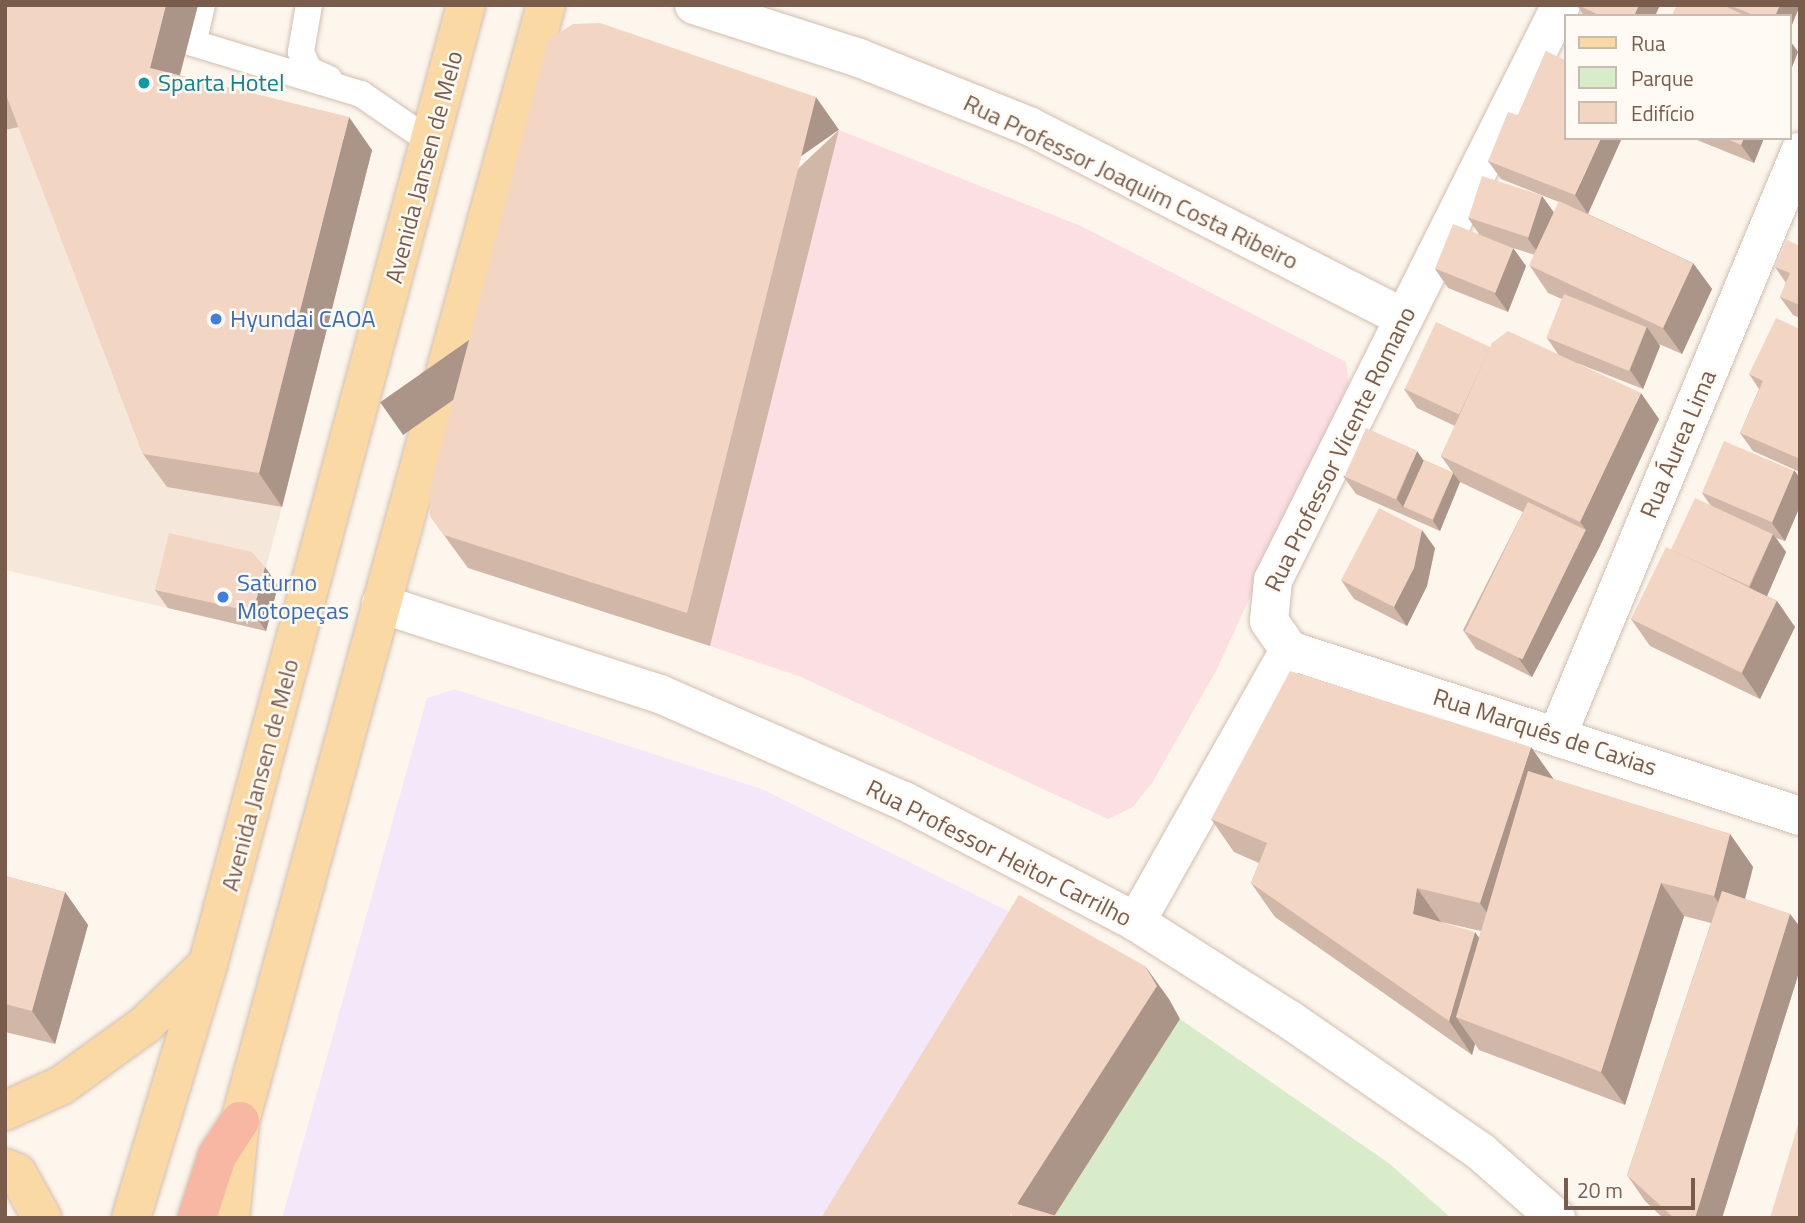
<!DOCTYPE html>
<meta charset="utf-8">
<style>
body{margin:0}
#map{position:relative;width:1805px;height:1223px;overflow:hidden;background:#fdf6ec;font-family:"Titillium Web",sans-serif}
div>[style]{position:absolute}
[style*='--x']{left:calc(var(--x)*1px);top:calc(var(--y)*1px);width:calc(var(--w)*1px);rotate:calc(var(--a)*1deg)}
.residential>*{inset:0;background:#f5e8da}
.education>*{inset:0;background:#f3e8fa}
.medical>*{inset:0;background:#fbdfe3}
.green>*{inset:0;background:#d8ecc9}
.roads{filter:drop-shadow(0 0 2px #d1beb0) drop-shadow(0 0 2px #d1beb0)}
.service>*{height:26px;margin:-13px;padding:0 13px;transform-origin:13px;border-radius:13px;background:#fff}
.minor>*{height:38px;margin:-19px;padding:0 19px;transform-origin:19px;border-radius:19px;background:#fff}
.tertiary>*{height:38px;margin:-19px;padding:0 19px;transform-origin:19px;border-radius:19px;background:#fff}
.primary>*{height:38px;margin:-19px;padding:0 19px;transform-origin:19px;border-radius:19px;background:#fbd9a5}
.motorway>*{height:38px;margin:-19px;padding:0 19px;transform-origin:19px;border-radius:19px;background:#f7b7a3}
.wall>*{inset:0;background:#d1b7a8}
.shaded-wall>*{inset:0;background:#aa9588;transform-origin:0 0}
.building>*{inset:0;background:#f3d5c3;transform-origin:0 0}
.dots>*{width:19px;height:19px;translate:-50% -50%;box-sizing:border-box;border:4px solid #fffaf3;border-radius:50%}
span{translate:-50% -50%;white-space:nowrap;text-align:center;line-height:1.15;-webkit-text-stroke:5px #fffaf3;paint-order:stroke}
.culture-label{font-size:24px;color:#0d838f}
.left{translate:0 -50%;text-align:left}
.street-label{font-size:24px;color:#7a5c4d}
.shop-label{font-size:24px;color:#366cbe}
.frame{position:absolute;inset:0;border:7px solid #7a5c4d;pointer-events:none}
.legend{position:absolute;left:1564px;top:14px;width:228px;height:126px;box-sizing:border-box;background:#fffaf3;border:2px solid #cabbb1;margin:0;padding:9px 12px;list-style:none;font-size:21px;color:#7a5c4d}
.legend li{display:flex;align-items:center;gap:14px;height:35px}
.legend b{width:35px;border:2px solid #cabbb1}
.scale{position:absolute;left:1564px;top:1178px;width:131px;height:32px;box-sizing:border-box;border:4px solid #7a5c4d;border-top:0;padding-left:9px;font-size:21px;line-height:24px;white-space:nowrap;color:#7a5c4d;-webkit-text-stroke:5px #fffaf3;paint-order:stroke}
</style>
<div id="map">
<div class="residential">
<i style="clip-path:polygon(29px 125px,167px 487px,282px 507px,265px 571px,278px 586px,266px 631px,5px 570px,5px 130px)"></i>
</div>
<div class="education">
<i style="clip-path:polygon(454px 689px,764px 790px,1042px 928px,856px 1218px,282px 1218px,427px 698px)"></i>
</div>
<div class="medical">
<i style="clip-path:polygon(839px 130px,1081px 226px,1346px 362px,1349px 383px,1216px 671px,1152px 783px,1133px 807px,1108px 819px,801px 677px,710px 646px)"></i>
</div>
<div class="green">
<i style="clip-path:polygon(1180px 1019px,1390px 1164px,1451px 1218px,1051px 1218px)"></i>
</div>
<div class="roads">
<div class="service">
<i style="--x:202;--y:5;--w:39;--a:103"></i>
<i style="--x:193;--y:43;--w:176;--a:16.9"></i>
<i style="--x:361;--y:94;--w:85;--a:34.4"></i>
<i style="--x:309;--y:5;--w:48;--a:99.7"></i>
<i style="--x:301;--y:52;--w:20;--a:66"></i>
<i style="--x:309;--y:70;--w:22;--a:24"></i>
</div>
<div class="minor">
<i style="--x:694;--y:5;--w:173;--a:17.8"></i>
<i style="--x:859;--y:58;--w:183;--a:21.8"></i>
<i style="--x:1029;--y:126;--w:420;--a:27.1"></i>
<i style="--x:1561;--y:5;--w:643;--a:116.6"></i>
<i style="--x:1273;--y:580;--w:41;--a:95.6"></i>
<i style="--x:1269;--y:621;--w:35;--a:55"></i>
<i style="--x:1289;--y:650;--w:537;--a:18"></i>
<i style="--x:1557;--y:736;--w:633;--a:-67.41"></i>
<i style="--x:1136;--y:922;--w:312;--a:-60.6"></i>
</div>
<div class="tertiary">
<i style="--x:381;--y:604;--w:293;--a:17.9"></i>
<i style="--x:660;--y:694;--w:266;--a:23.7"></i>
<i style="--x:904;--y:801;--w:262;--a:27.5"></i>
<i style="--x:1136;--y:922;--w:183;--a:32.5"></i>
<i style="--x:1290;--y:1020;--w:232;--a:34.6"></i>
<i style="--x:1481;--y:1152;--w:100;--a:41.3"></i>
</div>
<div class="primary">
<i style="--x:5;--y:1111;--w:63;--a:-24.5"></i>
<i style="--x:62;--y:1085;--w:102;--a:-35.9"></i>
<i style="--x:145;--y:1025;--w:85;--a:-44"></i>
<i style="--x:5;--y:1168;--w:13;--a:23"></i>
<i style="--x:17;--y:1173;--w:51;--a:60.9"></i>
<i style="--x:131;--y:1218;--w:265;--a:-73.1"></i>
<i style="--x:208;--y:964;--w:993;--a:-74.94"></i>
<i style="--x:230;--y:1218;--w:98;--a:-84.1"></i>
<i style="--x:240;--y:1121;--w:1157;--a:-74.67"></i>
</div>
<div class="motorway">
<i style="--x:197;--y:1218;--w:65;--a:-72.1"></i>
<i style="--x:217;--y:1156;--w:42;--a:-56.7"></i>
</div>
</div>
<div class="wall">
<i style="clip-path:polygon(5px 5px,198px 5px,180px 75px,372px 150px,282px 507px,167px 487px,143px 454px,19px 127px,5px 130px)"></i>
<i style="clip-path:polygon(1577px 5px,1658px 5px,1659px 7px,1655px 16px,1584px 16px)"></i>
<i style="clip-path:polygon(1677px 5px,1800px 5px,1789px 32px,1789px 16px,1672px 16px)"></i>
<i style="clip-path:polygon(1546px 51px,1588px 214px,1693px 263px,1712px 289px,1682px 354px,1659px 344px,1660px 346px,1643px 389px,1577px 363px,1659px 419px,1599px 548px,1532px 677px,1476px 649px,1463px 630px,1523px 512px,1460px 482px,1440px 531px,1356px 494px,1343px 476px,1424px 460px,1453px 473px,1441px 456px,1455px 426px,1417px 408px,1404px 389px,1490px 347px,1558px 354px,1547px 338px,1562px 299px,1548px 293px,1530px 266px,1535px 255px,1513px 248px,1526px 266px,1508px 312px,1448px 288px,1435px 269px,1479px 234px,1468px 218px,1542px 196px,1554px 213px,1559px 202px,1501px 179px,1488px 161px,1518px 115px)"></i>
<i style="clip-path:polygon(839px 130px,710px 646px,468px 568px,430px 516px)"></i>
<i style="clip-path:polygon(1692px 138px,1764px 138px,1754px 163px)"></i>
<i style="clip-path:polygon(1800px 246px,1800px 318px,1793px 315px,1780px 297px,1786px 283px,1775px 267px)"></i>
<i style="clip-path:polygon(1800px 329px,1800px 472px,1753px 451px,1740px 433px,1759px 389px,1749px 374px)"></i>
<i style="clip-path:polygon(1800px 478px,1800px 506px,1785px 541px,1776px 538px,1786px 552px,1767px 596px,1777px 601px,1795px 627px,1760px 699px,1650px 646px,1631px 619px,1674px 551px,1711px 506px,1702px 493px)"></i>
<i style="clip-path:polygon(1435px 548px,1427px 586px,1407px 626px,1354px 599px,1341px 580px)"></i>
<i style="clip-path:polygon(265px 567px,278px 586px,266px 631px,168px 608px,155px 590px)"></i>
<i style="clip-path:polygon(evenodd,1553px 779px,1730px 834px,1753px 867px,1745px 899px,1790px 914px,1800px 927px,1800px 969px,1722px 1218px,1663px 1218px,1645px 1201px,1627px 1175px,1711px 923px,1684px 916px,1625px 1105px,1479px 1050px,1475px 1044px,1472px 1055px,1275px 917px,1251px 883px,1259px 863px,1234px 852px,1211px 819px,1553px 779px,1441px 922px,1481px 931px,1479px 938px,1441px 922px)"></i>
<i style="clip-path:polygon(5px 876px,65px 892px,88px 925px,55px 1044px,5px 1032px)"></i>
</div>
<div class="shaded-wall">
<i style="clip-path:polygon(166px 5px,198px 5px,173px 101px,150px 68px)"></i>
<i style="clip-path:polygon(1639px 5px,1658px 5px,1659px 7px,1655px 16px,1634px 16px)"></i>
<i style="clip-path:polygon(1780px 5px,1800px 5px,1789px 32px,1789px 16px,1775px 16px)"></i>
<i style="clip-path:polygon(1789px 39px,1798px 52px,1789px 75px)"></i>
<i style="left:816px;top:97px;width:40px;height:532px;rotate:55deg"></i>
<i style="clip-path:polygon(349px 117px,372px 150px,282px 507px,259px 473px)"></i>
<i style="clip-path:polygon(1601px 138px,1622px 138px,1588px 214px,1575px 195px)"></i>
<i style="clip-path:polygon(1744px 138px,1764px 138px,1754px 163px,1741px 145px)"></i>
<i style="clip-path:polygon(1542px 196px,1555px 214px,1541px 257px,1528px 239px)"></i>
<i style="clip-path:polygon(1513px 248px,1526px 266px,1508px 312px,1495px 294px)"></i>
<i style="clip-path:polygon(1693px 263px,1712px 289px,1682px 354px,1663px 328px)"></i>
<i style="clip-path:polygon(1647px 327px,1660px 346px,1643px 389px,1630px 370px)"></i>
<i style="clip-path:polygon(1641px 393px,1659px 419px,1599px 548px,1532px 677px,1519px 659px,1586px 530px,1580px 522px)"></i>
<i style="clip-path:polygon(1417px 451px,1430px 470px,1403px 507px,1397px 499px)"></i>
<i style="clip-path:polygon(1794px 470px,1800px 478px,1800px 506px,1785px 541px,1772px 523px)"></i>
<i style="clip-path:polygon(1453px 473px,1460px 482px,1440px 531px,1433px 521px)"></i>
<i style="clip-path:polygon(1422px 530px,1435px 548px,1427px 586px,1407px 626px,1394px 607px)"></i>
<i style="clip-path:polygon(1773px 534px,1786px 552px,1761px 610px,1748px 591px)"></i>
<i style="clip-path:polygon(265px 567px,278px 586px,266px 631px,253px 612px)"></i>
<i style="clip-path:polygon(1777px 601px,1795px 627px,1760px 699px,1742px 673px)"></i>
<i style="clip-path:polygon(1531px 747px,1555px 781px,1504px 937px,1480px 903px)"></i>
<i style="clip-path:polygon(1730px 834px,1753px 867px,1737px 930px,1714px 896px)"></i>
<i style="clip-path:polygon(1661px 883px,1684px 916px,1625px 1105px,1601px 1072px)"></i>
<i style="clip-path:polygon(1417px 888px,1441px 922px,1413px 914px)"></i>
<i style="clip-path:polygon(65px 892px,88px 925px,55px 1044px,32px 1011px)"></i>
<i style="clip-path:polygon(1790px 914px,1800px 927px,1800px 969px,1722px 1218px,1695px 1218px)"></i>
<i style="clip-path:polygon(1475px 932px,1498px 965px,1456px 1017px,1475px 1044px,1472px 1055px,1449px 1021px)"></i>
<i style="clip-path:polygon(1145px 966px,1169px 999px,1180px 1019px,1053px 1218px,1017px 1204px)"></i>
</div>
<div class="building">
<i style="clip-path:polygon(5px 5px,166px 5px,150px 68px,349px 117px,259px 473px,143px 454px,5px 92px)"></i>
<i style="clip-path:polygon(1578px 5px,1639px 5px,1634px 16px,1601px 16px)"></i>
<i style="clip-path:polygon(1677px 5px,1723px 5px,1746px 16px,1672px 16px)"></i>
<i style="clip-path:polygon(1729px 5px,1780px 5px,1775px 16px,1756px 16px)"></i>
<i style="clip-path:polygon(600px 23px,816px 97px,687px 613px,444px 535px,430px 516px,429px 492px,548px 40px,573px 24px)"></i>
<i style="clip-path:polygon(1546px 51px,1565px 60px,1565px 138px,1601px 138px,1575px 195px,1488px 161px,1508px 112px,1518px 115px)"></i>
<i style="clip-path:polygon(1725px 138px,1744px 138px,1741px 145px)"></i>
<i style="left:1482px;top:176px;width:63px;height:44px;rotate:18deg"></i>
<i style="left:1559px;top:201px;width:148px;height:71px;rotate:25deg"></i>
<i style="left:1453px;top:224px;width:65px;height:48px;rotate:22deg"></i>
<i style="clip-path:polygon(1787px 240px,1800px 246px,1800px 305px,1780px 297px,1790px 273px,1775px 267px)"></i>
<i style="left:1564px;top:294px;width:89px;height:47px;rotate:22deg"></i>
<i style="clip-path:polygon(1776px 318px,1800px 329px,1800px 459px,1740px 433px,1763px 381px,1749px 374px)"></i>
<i style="left:1436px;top:322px;width:60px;height:74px;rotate:25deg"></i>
<i style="clip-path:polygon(1508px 331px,1641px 393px,1580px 522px,1441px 456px,1492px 343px)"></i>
<i style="left:1366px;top:428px;width:56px;height:53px;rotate:24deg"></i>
<i style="left:1724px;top:441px;width:76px;height:56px;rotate:23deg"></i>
<i style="left:1424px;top:460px;width:32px;height:51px;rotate:24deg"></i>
<i style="left:1695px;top:498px;width:86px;height:57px;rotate:25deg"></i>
<i style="left:1528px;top:502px;width:64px;height:144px;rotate:26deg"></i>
<i style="clip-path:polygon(1379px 508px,1422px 530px,1414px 568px,1394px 607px,1341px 580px)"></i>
<i style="clip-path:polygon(169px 533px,252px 552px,265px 567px,253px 612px,155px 590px)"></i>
<i style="left:1666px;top:547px;width:123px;height:80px;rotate:26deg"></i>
<i style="clip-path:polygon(1290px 671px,1531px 747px,1480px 903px,1417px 888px,1413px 914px,1475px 932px,1449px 1021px,1251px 883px,1267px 843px,1211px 819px)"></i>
<i style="clip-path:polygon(1528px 771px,1730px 834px,1714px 896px,1661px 883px,1601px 1072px,1456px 1017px)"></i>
<i style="clip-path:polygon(5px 876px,65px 892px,32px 1011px,5px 1004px)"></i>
<i style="clip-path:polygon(1722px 891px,1790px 914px,1695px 1218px,1674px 1218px,1627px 1175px)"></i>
<i style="clip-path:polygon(1019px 895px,1145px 966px,1157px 986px,1017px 1204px,1063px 1218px,1011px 1218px,1012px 1212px,1009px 1218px,821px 1218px)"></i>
<i style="clip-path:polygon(1800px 1118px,1800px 1218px,1770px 1218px)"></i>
</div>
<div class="dots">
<i style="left:144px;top:83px;background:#0f9aa8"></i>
<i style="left:216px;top:319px;background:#3f7fe0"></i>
<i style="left:223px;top:597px;background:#3f7fe0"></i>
</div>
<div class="culture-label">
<span class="left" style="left:158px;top:83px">Sparta Hotel</span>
</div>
<div class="street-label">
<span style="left:424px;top:167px;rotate:-75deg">Avenida Jansen de Melo</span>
<span style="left:1131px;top:182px;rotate:26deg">Rua Professor Joaquim Costa Ribeiro</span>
<span style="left:1678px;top:444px;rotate:-67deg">Rua Áurea Lima</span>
<span style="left:1340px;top:449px;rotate:-64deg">Rua Professor Vicente Romano</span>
<span style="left:1545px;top:732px;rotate:18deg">Rua Marquês de Caxias</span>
<span style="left:260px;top:775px;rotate:-75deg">Avenida Jansen de Melo</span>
<span style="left:999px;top:853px;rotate:27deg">Rua Professor Heitor Carrilho</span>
</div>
<div class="shop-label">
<span class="left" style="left:230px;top:319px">Hyundai CAOA</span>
<span class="left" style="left:237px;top:597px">Saturno<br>Motopeças</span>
</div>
<div class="frame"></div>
<ul class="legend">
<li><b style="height:9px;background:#fbd9a5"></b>Rua</li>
<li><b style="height:19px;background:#d8ecc9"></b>Parque</li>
<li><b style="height:19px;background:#f3d5c3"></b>Edifício</li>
</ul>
<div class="scale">20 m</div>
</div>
